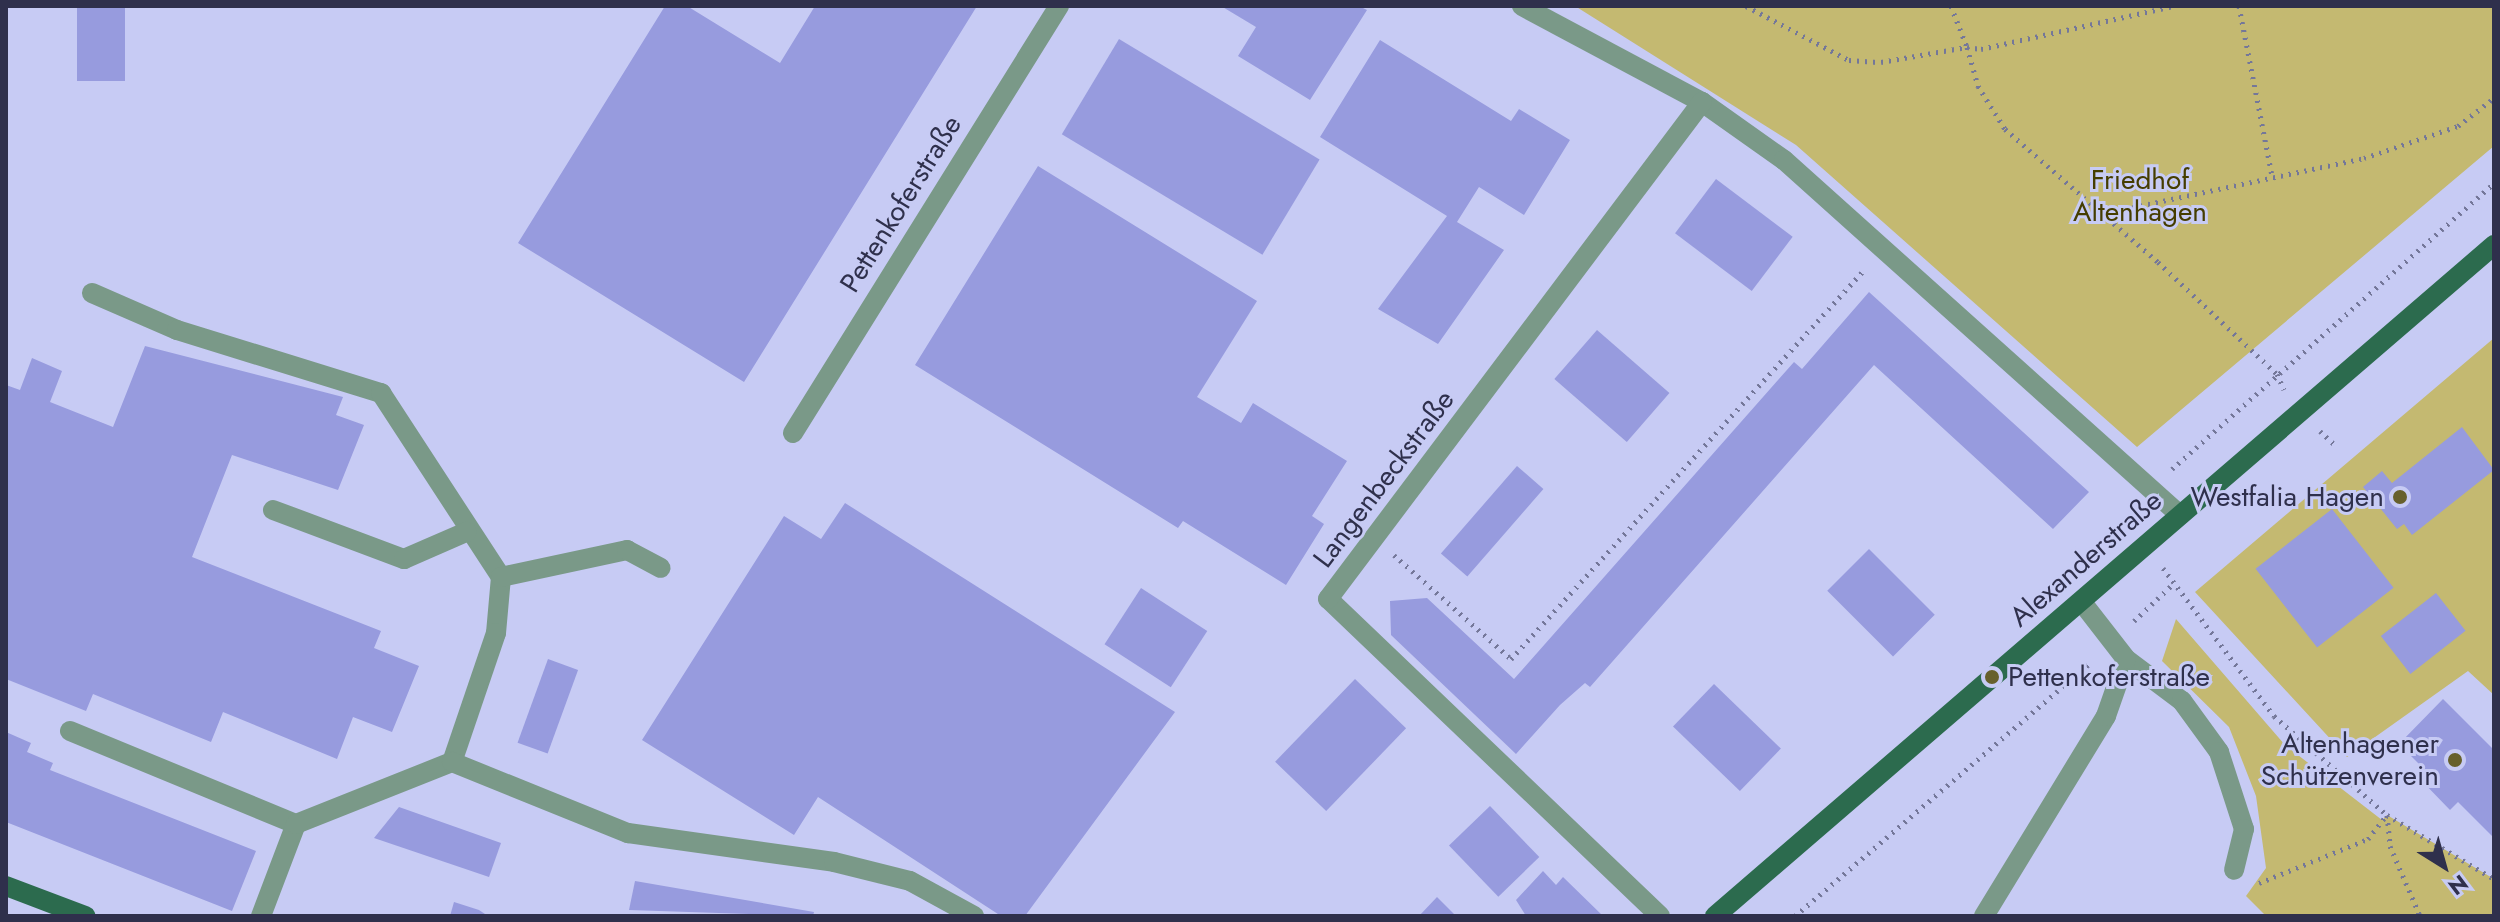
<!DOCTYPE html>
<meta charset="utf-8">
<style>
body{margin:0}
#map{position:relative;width:2500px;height:922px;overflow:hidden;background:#c7cbf4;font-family:Jost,sans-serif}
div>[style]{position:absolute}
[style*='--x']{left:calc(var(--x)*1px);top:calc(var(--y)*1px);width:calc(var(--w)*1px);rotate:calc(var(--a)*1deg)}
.green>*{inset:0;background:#c4b971}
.building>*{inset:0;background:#979bde;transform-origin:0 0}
.path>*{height:5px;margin-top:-2.5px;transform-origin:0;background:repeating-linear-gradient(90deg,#747799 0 2px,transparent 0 8px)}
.minor>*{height:20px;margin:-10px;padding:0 10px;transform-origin:10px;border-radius:10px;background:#7a9988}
.major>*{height:20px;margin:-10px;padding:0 10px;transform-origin:10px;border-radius:10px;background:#2c6b4e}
.dots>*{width:22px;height:22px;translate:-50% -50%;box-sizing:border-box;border:4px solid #c7cbf4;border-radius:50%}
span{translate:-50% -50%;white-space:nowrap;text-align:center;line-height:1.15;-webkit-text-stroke:6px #c7cbf4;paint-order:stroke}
.park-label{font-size:28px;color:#453d00}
.street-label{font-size:28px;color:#2f304c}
.poi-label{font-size:28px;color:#2f304c}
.right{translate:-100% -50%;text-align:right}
.left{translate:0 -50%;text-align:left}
.frame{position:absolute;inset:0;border:8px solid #2f304c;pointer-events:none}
.north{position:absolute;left:2404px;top:826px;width:80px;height:80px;-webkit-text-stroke:6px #c7cbf4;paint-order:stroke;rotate:143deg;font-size:22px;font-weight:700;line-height:32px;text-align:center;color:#2f304c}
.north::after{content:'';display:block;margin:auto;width:28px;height:36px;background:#2f304c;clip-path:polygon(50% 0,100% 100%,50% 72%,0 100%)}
</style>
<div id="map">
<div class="green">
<i style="clip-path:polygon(1575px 6px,2494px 6px,2494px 146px,2137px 447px,1796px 145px)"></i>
<i style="clip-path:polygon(2494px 338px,2494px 695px,2468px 671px,2347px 757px,2195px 592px)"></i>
<i style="clip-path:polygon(2176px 619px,2285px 745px,2382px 820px,2387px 815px,2494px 879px,2494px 916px,2266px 916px,2246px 896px,2266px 868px,2256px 796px,2229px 727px,2162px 661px)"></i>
</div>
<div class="building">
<i style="left:77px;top:6px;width:48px;height:75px"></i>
<i style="clip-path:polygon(665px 6px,687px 6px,780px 63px,815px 6px,977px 6px,744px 382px,518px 243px)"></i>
<i style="clip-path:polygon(1221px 6px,1359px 6px,1367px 10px,1310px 100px,1238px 56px,1256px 27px)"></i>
<i style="left:1119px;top:39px;width:234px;height:111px;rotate:31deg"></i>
<i style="clip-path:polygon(1380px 40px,1511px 121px,1519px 109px,1570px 140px,1524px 215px,1479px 187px,1457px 222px,1504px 250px,1438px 344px,1378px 309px,1447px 216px,1320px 137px)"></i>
<i style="clip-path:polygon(1038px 166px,1257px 301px,1197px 397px,1241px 423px,1253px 403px,1347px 461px,1312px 516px,1324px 524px,1286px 585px,1183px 521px,1178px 528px,915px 365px)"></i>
<i style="left:1716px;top:179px;width:96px;height:68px;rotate:37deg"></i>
<i style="clip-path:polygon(1869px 292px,2089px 492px,2053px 529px,1874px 365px,1590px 687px,1585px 683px,1560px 705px,1516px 754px,1391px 635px,1390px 601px,1427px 598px,1514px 679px,1794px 362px,1802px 369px)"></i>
<i style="left:1597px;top:330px;width:96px;height:65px;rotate:41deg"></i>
<i style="clip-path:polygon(145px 346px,343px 397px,336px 415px,364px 425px,338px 490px,232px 455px,192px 557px,381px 631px,374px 648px,419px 666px,392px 732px,353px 717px,337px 759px,223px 712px,211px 742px,93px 694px,86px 711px,6px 679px,6px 385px,20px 390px,32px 358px,62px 371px,50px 402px,113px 427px)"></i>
<i style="clip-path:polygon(2462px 427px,2494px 470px,2412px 535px,2404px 524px,2397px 529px,2363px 487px,2382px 471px,2392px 483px)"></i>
<i style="left:1517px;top:466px;width:35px;height:116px;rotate:41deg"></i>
<i style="clip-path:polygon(845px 503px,1175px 712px,1025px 916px,1001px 916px,818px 797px,794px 835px,642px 740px,784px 516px,821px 539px)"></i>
<i style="left:2332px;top:509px;width:100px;height:97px;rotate:52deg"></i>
<i style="left:1869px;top:549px;width:93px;height:59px;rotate:45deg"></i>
<i style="left:1141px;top:588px;width:79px;height:67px;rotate:33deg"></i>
<i style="left:2436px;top:593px;width:48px;height:70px;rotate:52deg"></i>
<i style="left:548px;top:659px;width:32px;height:89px;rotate:20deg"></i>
<i style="left:1355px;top:679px;width:71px;height:115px;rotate:44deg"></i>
<i style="left:1714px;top:684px;width:93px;height:59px;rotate:44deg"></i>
<i style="clip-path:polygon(2443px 699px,2494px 750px,2494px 838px,2458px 802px,2450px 810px,2418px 777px,2425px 770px,2399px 744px)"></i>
<i style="clip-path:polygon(6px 732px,31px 743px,27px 752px,53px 763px,50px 770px,256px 851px,232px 911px,6px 822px)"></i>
<i style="left:1490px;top:806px;width:71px;height:57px;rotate:46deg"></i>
<i style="clip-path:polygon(399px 807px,501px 843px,489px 877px,374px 838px)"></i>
<i style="clip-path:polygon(1543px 871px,1556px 885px,1563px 877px,1603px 916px,1526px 916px,1516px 900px)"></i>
<i style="clip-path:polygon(635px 881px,814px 912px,813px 916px,629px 910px)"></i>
<i style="clip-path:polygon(1437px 897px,1456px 916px,1419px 916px)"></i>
<i style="clip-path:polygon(454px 902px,479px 910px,488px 916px,450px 916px)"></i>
</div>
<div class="path">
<i style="--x:1746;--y:6;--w:116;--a:27.7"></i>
<i style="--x:1849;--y:60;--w:32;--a:4"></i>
<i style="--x:1881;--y:62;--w:87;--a:-9.9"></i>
<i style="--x:1967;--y:47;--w:41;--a:74.2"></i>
<i style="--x:1978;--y:86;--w:51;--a:57.9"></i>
<i style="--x:2005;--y:129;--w:203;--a:41"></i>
<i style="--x:2158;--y:262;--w:163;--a:43.3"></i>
<i style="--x:2277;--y:374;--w:17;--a:66"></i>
<i style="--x:1951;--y:6;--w:44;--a:68.7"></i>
<i style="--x:1967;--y:47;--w:14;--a:8"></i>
<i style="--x:1981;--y:49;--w:197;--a:-12.6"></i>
<i style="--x:2239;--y:6;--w:172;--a:79"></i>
<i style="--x:2101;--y:214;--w:269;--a:-12"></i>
<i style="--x:2364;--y:158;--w:99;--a:-18.8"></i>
<i style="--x:2458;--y:126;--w:46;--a:-37.9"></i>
<i style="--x:2320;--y:431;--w:23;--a:43"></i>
<i style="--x:2172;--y:469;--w:431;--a:-41.6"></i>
<i style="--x:1394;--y:555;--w:157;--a:41.6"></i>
<i style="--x:1511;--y:659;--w:525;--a:-47.78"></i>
<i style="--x:2163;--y:568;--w:185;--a:53.1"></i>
<i style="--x:2274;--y:716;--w:150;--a:41.2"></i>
<i style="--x:2387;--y:815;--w:125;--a:30.9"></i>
<i style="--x:2134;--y:621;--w:55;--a:-43.5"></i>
<i style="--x:2259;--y:883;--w:118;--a:-22"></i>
<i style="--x:2368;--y:839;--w:31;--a:-52"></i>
<i style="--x:2387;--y:815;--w:31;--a:84"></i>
<i style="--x:2390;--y:846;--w:76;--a:66.8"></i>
<i style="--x:1795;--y:916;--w:391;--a:-40.6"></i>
</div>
<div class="minor">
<i style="--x:1522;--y:6;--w:204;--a:28.1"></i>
<i style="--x:1702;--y:102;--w:100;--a:35.3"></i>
<i style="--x:1784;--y:160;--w:532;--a:41.88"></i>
<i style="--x:92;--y:293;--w:93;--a:23.5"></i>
<i style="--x:177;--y:330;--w:214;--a:17.2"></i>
<i style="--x:381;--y:393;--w:220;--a:56.9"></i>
<i style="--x:501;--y:577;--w:56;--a:95.1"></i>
<i style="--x:496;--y:633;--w:136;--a:108.8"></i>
<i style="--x:793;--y:433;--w:503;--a:-58.08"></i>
<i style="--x:273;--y:510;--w:140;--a:20.5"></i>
<i style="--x:404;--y:559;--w:68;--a:-23.5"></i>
<i style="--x:501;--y:577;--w:129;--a:-12.1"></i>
<i style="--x:627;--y:550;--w:38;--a:28"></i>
<i style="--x:2126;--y:659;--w:70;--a:36.9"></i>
<i style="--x:2182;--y:701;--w:63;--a:54"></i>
<i style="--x:2219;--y:752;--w:81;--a:72"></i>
<i style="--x:2244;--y:829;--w:42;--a:103.7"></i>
<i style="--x:70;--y:731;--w:244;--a:22.4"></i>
<i style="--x:261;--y:916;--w:98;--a:-69.2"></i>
<i style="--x:296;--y:824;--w:168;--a:-21.7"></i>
<i style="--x:452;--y:762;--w:190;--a:22"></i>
<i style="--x:628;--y:833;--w:208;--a:8"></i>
<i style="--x:834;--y:862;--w:78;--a:14"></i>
<i style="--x:910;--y:881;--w:73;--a:28.7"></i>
<i style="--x:1660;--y:916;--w:459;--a:-136.3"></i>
<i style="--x:1328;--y:599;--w:622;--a:-53.04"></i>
<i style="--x:1984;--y:916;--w:234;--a:-58.6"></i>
<i style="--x:2106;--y:716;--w:60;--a:-70.7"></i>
<i style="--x:2126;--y:659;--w:73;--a:-127.8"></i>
</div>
<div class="major">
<i style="--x:6;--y:886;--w:85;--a:20.8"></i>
<i style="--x:1715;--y:916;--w:1028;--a:-40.74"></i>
</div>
<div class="dots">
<i style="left:2400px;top:497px;background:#67602c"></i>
<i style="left:1992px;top:677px;background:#67602c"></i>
<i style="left:2455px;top:760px;background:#67602c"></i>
</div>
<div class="park-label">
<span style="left:2140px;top:196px">Friedhof<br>Altenhagen</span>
</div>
<div class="street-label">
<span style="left:901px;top:204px;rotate:-58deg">Pettenkoferstraße</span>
<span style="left:1384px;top:479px;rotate:-53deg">Langenbeckstraße</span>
<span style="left:2086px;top:559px;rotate:-41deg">Alexanderstraße</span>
</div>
<div class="poi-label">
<span class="right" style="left:2384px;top:497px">Westfalia Hagen</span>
<span class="left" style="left:2008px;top:677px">Pettenkoferstraße</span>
<span class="right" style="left:2439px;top:760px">Altenhagener<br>Schützenverein</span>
</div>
<div class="frame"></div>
<div class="north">N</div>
</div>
